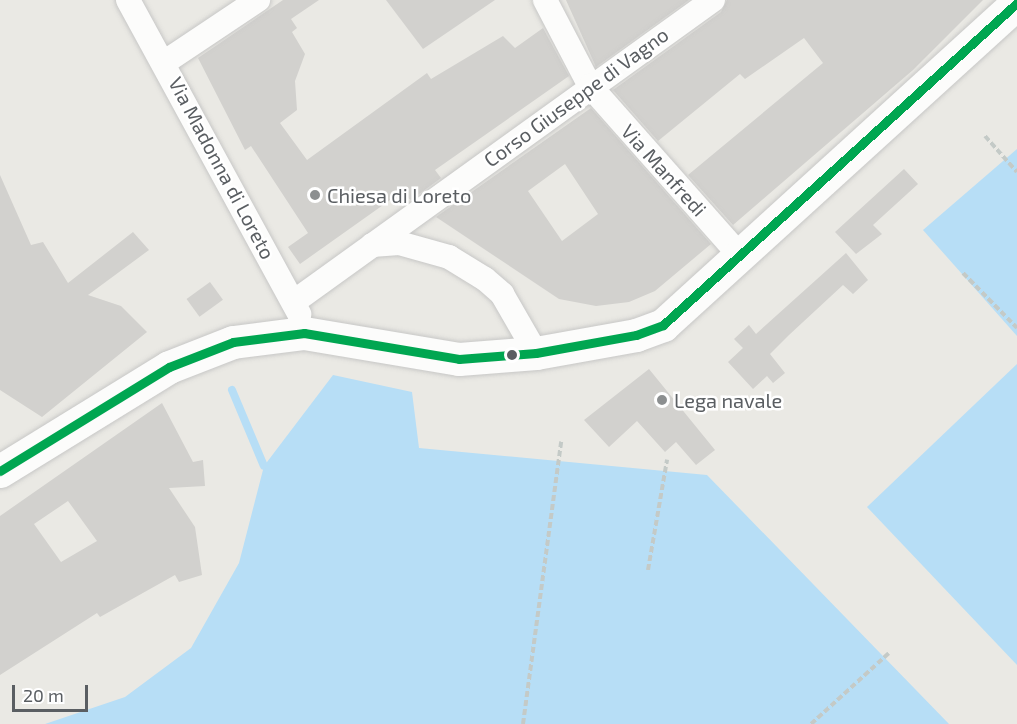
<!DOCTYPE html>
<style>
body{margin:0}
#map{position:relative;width:1017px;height:724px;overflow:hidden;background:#eae9e4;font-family:"Exo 2",sans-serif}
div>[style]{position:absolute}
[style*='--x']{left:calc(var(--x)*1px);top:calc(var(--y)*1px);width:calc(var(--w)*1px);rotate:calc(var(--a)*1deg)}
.water>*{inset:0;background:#b7def6}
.stream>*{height:8px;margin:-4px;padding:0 4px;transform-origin:4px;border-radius:4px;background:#b7def6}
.building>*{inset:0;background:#d2d1ce;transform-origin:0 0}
.path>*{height:4px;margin-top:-2px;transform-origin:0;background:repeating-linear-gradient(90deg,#c4cac7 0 6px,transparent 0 9px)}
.roads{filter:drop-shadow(0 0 2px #c7c7c6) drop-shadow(0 0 2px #c7c7c6)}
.street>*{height:24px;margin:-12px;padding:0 12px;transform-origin:12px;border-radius:12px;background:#fcfcfb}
.secondary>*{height:33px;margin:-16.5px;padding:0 16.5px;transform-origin:16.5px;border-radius:16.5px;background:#fcfcfb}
.bus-1>*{height:9px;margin:-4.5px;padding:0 4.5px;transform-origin:4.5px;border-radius:4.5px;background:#00a651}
.dots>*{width:16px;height:16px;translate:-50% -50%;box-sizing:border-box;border:3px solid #fff;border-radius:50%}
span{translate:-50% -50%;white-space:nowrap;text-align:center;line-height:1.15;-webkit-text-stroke:5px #fff;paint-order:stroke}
.street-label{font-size:20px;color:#5a5e62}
.poi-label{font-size:20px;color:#5a5e62}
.left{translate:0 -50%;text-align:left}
.scale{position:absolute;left:12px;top:685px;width:76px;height:27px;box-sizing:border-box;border:3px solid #5a5e62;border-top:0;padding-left:8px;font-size:18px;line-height:21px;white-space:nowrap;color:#5a5e62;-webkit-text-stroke:4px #fff;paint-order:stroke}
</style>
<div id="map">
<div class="water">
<i style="clip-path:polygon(1017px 149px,1017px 336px,923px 230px)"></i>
<i style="clip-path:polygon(1017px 364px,1017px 665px,867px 507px)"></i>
<i style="clip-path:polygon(333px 375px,412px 392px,419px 448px,707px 475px,949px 724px,45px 724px,125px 697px,191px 648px,239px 563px,264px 466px)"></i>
</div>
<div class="stream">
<i style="--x:232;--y:390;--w:82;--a:67.2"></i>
</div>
<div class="building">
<i style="clip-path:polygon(283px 0,319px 0,291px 19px,297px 28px,292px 32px,305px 54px,295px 81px,297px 110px,280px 123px,307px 160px,427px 73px,431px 79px,503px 36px,515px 48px,543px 28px,569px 76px,435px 170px,441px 178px,411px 200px,400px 193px,300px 264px,288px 247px,308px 233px,251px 146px,245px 150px,198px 58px)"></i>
<i style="clip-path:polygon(386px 0,495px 0,423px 49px)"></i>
<i style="clip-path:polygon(566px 0,689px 0,596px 67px)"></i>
<i style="clip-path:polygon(727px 0,983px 0,913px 70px,733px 225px,688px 175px,823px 63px,804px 38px,745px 79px,740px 74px,658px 141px,613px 90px,721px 12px)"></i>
<i style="clip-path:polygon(evenodd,591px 108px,711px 244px,655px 291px,629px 302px,596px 306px,559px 299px,436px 217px,591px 108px,565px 164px,598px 214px,562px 241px,528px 191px,565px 164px)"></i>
<i style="clip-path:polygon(904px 169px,918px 184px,873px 225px,882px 234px,856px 254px,835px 232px)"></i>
<i style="clip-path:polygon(0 175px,31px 245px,43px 242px,68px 283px,133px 232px,149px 250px,88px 295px,121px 306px,147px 332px,42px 417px,0 390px)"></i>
<i style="clip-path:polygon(846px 253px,868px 280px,853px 294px,843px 285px,789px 335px,770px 354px,785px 373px,773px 383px,767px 376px,753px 389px,728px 362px,743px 348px,734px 339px,749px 325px,756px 334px)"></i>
<i style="left:210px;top:282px;width:22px;height:29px;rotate:54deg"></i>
<i style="clip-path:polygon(649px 369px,715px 450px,696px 465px,676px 442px,665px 452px,637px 421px,609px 447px,584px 420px)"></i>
<i style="clip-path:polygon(evenodd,162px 403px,193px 462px,203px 460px,205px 486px,169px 488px,195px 527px,202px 575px,179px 582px,175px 575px,100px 617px,97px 613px,0 675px,0 516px,162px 403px,68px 501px,97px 541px,61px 562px,34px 524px,68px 501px)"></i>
</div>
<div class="path">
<i style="--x:985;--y:136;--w:48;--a:48.4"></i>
<i style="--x:963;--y:273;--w:77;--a:45.5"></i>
<i style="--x:648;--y:570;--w:112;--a:-80.2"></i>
<i style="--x:523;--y:724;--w:285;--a:-82.3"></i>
<i style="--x:811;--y:724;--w:105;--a:-42.3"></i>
</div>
<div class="roads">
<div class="street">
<i style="--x:128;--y:0;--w:358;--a:61.4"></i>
<i style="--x:545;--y:0;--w:97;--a:62.4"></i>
<i style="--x:590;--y:86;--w:223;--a:48.5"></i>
<i style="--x:165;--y:62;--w:112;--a:-33.7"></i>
<i style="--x:372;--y:245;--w:27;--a:-4"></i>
<i style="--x:399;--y:243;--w:52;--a:15.6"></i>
<i style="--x:449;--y:257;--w:42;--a:31.4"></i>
<i style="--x:485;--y:279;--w:23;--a:41"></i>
<i style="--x:502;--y:294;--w:68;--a:60"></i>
<i style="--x:295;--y:301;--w:515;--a:-35.76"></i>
</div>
<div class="secondary">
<i style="--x:0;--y:471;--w:198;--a:-31.6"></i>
<i style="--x:169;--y:367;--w:69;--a:-21.3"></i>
<i style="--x:233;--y:342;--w:72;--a:-7.2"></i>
<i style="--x:304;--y:333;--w:157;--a:9.5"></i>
<i style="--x:459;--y:359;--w:77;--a:-4.5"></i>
<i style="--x:536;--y:353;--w:102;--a:-10.2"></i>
<i style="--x:636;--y:335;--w:29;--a:-20"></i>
<i style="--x:663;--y:325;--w:479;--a:-42.3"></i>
</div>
</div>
<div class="bus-1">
<i style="--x:0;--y:471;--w:198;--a:-31.6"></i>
<i style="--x:169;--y:367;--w:69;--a:-21.3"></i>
<i style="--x:233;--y:342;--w:72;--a:-7.2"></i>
<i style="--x:304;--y:333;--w:157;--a:9.5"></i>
<i style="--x:459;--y:359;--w:77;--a:-4.5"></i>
<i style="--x:536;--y:353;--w:102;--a:-10.2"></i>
<i style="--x:636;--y:335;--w:29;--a:-20"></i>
<i style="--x:663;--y:325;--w:479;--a:-42.3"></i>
</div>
<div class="dots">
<i style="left:315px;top:195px;background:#8c8f90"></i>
<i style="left:512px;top:355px;background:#5a5e62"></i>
<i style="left:662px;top:400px;background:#8c8f90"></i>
</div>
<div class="street-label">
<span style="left:576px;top:97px;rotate:-36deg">Corso Giuseppe di Vagno</span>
<span style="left:222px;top:168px;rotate:62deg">Via Madonna di Loreto</span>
<span style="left:664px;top:170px;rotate:48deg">Via Manfredi</span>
</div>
<div class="poi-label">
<span class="left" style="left:327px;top:195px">Chiesa di Loreto</span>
<span class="left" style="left:674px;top:400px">Lega navale</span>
</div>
<div class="scale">20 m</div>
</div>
